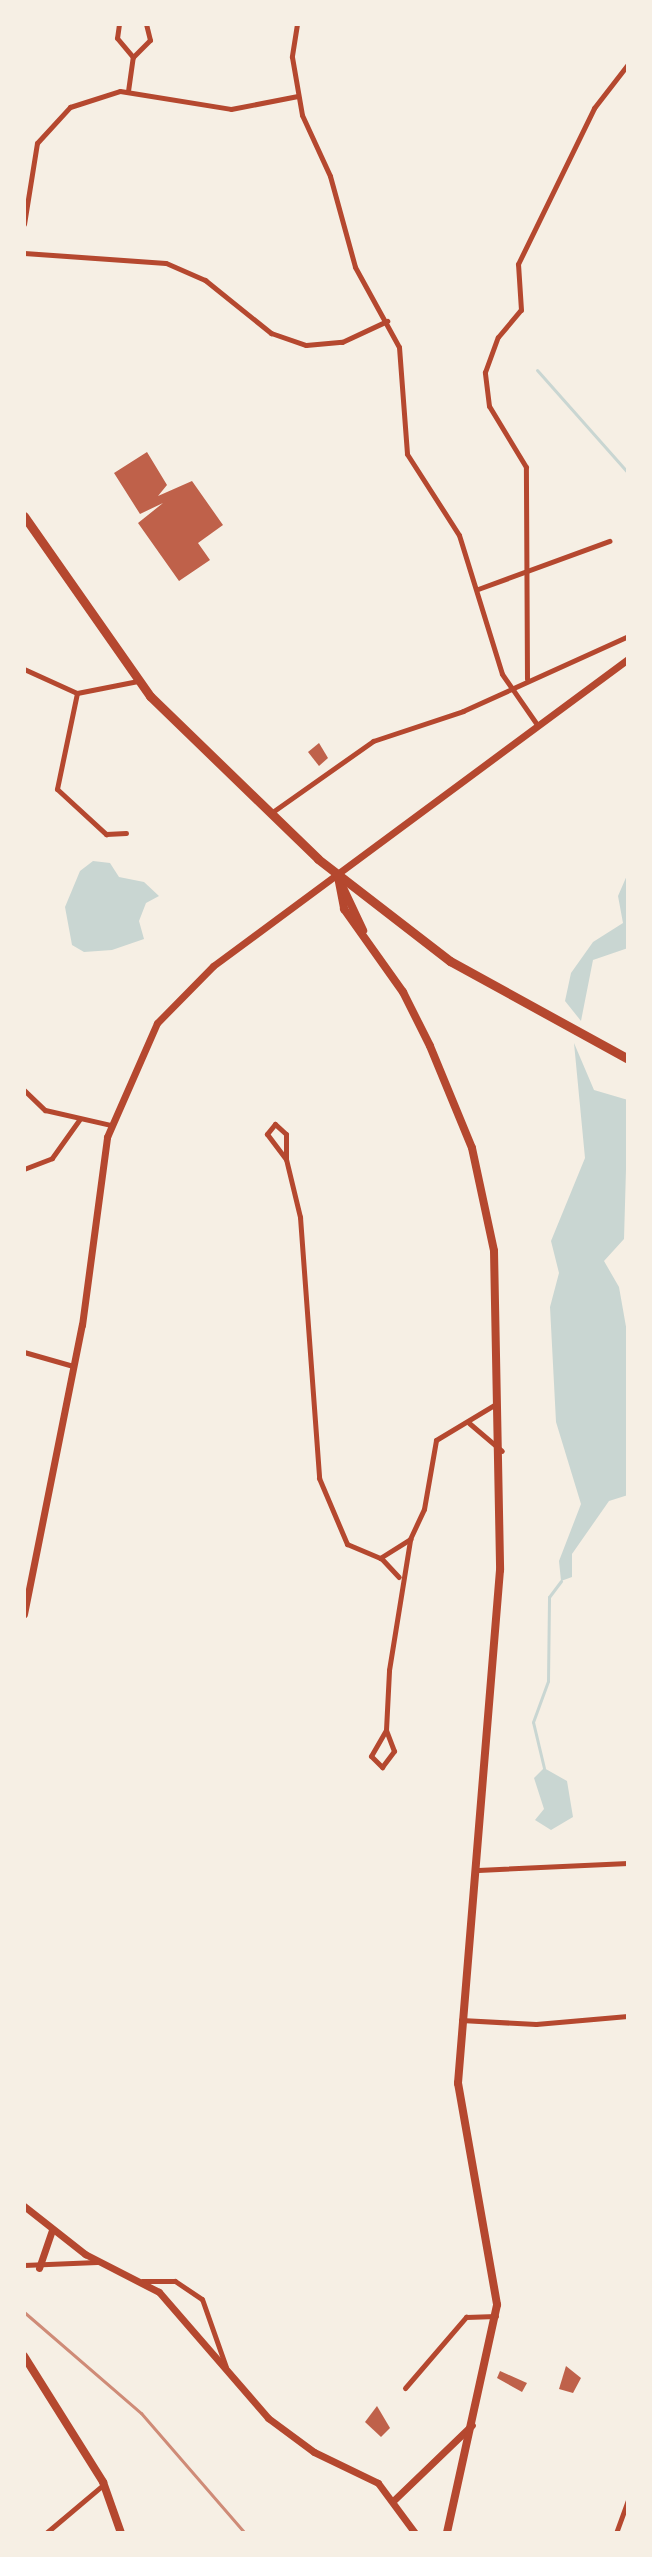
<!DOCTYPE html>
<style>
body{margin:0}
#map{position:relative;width:652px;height:2557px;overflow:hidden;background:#f6efe4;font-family:Manrope,sans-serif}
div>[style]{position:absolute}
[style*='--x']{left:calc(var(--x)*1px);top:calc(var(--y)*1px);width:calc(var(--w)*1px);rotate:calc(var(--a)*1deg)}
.water>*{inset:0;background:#c9d6d2}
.stream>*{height:3px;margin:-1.5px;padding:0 1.5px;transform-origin:1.5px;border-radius:1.5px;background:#c9d6d2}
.building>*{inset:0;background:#bf614a}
.minor>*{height:5px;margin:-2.5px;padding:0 2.5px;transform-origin:2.5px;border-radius:2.5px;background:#b5482f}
.tertiary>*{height:7px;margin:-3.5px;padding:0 3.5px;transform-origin:3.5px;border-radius:3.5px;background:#b5482f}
.secondary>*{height:8px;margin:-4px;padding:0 4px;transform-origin:4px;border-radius:4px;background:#b5482f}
.primary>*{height:9px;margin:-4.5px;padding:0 4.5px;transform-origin:4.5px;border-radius:4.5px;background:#b5482f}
.rail>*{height:3px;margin:-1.5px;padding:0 1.5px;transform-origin:1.5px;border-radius:1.5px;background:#cf8b77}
span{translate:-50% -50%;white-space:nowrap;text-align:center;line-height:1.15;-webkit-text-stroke:6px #f6efe4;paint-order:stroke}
.frame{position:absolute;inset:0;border:26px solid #f6efe4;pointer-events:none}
</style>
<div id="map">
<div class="water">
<i style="clip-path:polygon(93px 861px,110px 863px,119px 877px,144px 882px,159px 896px,146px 903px,139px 921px,144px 939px,112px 950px,84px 952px,72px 945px,65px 907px,80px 871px)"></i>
<i style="clip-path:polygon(628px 873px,628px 948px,593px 960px,581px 1021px,565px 1001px,571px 973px,593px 942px,623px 923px,618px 896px)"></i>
<i style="clip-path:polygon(574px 1043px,594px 1090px,628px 1100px,624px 1239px,604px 1261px,619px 1287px,628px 1338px,628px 1495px,609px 1501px,572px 1554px,572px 1577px,561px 1581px,559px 1561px,581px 1504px,556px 1422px,550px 1307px,559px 1273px,551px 1241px,585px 1158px)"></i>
<i style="clip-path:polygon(544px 1768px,567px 1781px,573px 1817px,551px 1830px,535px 1820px,544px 1809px,534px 1778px)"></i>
</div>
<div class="stream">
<i style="--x:537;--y:370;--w:137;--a:48.5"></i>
<i style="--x:544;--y:1768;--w:47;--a:-103.4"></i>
<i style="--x:533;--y:1722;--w:44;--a:-69.9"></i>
<i style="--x:548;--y:1681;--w:84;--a:-89.3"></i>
<i style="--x:549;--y:1597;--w:20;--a:-53"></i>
</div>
<div class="building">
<i style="clip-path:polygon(147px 452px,167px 485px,158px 496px,192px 481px,223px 525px,198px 543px,210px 560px,179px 581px,138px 523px,163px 503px,140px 514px,114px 473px)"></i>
<i style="clip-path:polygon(319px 743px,328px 758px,319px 766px,308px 752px)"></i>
<i style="clip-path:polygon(566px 2366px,581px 2378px,573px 2393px,559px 2389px)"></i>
<i style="clip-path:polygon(500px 2371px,527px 2383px,522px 2392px,497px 2378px)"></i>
<i style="clip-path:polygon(377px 2406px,390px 2428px,381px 2437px,365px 2422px)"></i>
</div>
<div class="minor">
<i style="--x:119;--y:24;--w:14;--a:98"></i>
<i style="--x:117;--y:38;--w:25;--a:50"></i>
<i style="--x:297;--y:24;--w:33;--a:99"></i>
<i style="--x:292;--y:57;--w:59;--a:80.2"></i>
<i style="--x:302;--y:115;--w:67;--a:65.3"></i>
<i style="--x:330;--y:176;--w:94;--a:74.6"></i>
<i style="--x:355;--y:267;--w:91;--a:61.2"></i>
<i style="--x:399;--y:347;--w:107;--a:85.7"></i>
<i style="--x:407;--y:454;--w:96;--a:57.3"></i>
<i style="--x:459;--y:535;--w:145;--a:72.8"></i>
<i style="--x:502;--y:674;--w:63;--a:55.3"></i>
<i style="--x:128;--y:91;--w:34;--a:-82"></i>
<i style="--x:133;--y:57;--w:24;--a:-45"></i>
<i style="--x:150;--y:40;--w:16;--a:-104"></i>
<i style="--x:24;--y:224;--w:82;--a:-80.9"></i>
<i style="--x:37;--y:143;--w:49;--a:-47.5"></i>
<i style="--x:70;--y:107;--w:52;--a:-17.7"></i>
<i style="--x:120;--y:91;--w:112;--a:9.2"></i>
<i style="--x:231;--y:109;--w:68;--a:-11"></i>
<i style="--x:24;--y:253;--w:142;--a:4"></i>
<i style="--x:166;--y:263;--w:43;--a:23.6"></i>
<i style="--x:205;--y:280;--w:85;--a:38.8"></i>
<i style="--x:271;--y:333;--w:37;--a:19"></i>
<i style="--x:306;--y:345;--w:36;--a:-5"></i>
<i style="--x:342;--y:342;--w:50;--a:-25"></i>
<i style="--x:478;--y:589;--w:140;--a:-20.1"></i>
<i style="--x:24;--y:669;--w:58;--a:24.4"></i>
<i style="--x:77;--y:693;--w:62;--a:-11.1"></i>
<i style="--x:527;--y:679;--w:212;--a:-90.3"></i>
<i style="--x:526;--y:467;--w:71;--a:-121.2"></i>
<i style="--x:489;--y:406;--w:34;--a:-97"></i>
<i style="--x:485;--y:372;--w:37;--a:-70"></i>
<i style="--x:498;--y:337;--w:35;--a:-50"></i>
<i style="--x:521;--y:310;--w:46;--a:-93.7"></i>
<i style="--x:518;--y:264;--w:174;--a:-64"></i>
<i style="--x:594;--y:108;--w:56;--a:-52.3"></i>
<i style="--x:77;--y:693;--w:98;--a:101.8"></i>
<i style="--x:57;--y:789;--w:67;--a:42.6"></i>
<i style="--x:106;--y:834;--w:20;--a:-3"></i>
<i style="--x:271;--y:813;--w:125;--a:-35.2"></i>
<i style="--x:373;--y:741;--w:95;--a:-18.4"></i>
<i style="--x:463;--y:711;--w:181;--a:-24.4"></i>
<i style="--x:24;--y:1090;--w:29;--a:44"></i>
<i style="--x:45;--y:1110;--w:68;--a:12.8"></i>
<i style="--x:286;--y:1159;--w:25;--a:-90"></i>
<i style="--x:286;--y:1134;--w:15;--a:-138"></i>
<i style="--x:275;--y:1124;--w:13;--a:129"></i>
<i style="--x:267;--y:1134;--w:31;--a:53"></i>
<i style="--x:286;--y:1159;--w:60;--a:76.4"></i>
<i style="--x:300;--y:1217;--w:262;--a:85.8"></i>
<i style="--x:319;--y:1478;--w:72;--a:67"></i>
<i style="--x:347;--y:1544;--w:36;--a:23"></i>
<i style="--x:380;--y:1558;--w:36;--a:-32"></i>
<i style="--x:410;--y:1539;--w:33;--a:-65"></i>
<i style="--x:424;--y:1509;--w:70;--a:-80.1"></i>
<i style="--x:436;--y:1440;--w:70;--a:-31"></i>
<i style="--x:24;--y:1169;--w:30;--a:-21"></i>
<i style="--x:52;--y:1158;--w:47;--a:-54.6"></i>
<i style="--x:24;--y:1352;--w:51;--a:15.9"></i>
<i style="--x:469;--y:1423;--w:43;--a:40.3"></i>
<i style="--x:381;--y:1558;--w:26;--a:47"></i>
<i style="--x:386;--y:1730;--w:30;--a:120"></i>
<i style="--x:371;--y:1756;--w:16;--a:45"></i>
<i style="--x:382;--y:1767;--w:20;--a:-53"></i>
<i style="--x:394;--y:1751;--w:22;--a:-111"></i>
<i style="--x:386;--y:1730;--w:60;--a:-87.1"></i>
<i style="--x:389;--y:1670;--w:132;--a:-80.8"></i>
<i style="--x:478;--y:1870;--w:150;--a:-2.7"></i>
<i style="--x:461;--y:2020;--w:75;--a:3.1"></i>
<i style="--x:536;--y:2024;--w:92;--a:-5"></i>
<i style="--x:24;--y:2265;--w:73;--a:-2.4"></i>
<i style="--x:142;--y:2281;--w:33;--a:0"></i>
<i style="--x:175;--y:2281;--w:32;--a:34"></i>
<i style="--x:202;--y:2299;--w:72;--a:70.6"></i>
<i style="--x:405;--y:2388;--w:94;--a:-49.3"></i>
<i style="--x:466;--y:2317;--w:30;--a:-2"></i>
<i style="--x:46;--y:2533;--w:75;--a:-40.1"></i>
<i style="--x:616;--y:2533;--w:35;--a:-70"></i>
</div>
<div class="tertiary">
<i style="--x:24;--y:1614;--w:295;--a:-78.7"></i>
<i style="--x:82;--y:1325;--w:190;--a:-82.4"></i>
<i style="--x:107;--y:1137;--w:124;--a:-66.3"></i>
<i style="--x:157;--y:1023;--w:80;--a:-45.5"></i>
<i style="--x:213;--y:966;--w:516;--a:-36.49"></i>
<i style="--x:24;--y:2206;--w:78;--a:38.2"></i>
<i style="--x:85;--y:2254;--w:83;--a:27.2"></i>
<i style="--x:159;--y:2292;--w:167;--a:49.1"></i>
<i style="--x:268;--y:2418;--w:57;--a:36.5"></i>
<i style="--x:314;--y:2452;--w:71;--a:25.8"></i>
<i style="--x:378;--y:2483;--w:62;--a:53.5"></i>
<i style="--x:39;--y:2268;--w:40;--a:-71.1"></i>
<i style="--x:394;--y:2500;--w:108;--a:-43.9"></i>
</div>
<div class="secondary">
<i style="--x:338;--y:877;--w:33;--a:79"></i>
<i style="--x:344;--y:909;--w:102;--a:54.6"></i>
<i style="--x:403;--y:992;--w:60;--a:63.4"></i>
<i style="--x:430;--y:1046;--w:110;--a:67.6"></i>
<i style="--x:472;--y:1148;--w:105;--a:77.9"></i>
<i style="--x:494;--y:1251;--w:319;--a:88.9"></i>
<i style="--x:500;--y:1570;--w:515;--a:94.68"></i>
<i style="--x:458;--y:2083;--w:225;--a:80"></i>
<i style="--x:497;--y:2305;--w:233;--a:102.4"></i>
<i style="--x:338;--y:877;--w:59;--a:64.7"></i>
<i style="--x:24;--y:2356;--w:149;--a:57.9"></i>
<i style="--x:103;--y:2482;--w:54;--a:70.6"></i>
</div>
<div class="primary">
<i style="--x:24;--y:516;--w:220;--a:55"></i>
<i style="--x:150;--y:696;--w:234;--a:44.1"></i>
<i style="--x:318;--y:859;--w:167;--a:37.7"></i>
<i style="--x:450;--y:961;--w:203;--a:28.8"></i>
</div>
<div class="rail">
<i style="--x:24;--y:2312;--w:155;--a:40.8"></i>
<i style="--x:141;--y:2413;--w:159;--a:49.1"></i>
</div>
<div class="frame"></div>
</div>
